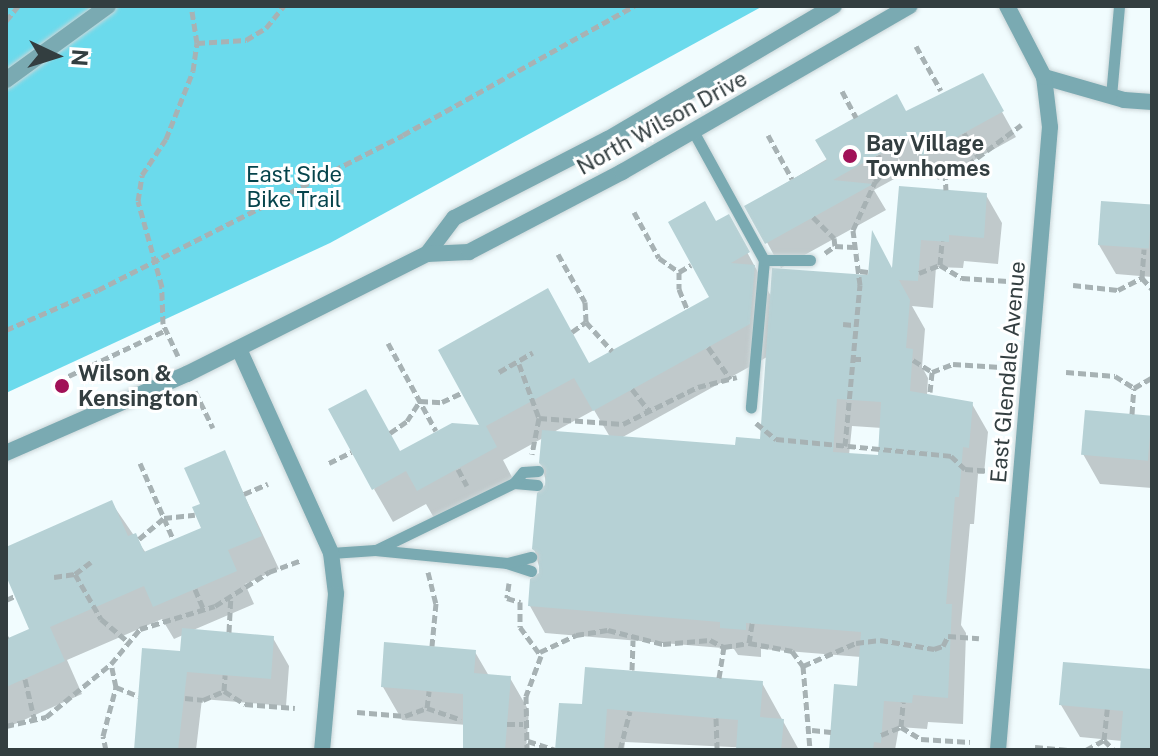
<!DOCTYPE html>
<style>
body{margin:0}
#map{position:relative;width:1158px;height:756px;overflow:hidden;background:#f1fcfe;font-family:"Public Sans",sans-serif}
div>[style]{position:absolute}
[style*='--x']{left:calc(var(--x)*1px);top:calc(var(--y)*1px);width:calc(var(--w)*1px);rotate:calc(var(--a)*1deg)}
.green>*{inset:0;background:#6bdaec}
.shadow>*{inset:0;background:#0003}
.building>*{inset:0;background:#b6d1d5;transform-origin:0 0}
.path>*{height:5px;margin-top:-2.5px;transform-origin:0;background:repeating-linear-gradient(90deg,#a7b2b4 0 8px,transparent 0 12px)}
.roads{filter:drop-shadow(0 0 2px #cbd6d8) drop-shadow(0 0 2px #cbd6d8)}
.service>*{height:11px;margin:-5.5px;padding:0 5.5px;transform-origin:5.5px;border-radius:5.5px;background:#7aaab2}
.minor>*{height:16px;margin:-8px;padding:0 8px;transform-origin:8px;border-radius:8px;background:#7aaab2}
.tertiary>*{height:16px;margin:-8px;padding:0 8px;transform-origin:8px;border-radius:8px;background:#7aaab2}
.dots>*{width:22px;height:22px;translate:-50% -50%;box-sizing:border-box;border:4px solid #fff;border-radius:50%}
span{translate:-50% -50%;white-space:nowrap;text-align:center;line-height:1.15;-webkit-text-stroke:6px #fff;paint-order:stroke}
.street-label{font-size:22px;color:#333e40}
.poi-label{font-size:22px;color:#333e40;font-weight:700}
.left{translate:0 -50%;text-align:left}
.park-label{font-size:22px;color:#06444c}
.frame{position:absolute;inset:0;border:8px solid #333e40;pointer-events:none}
.north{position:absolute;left:16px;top:16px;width:80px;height:80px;-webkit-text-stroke:6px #fff;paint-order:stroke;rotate:94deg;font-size:22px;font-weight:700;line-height:32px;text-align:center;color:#333e40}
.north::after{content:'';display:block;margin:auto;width:28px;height:36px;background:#333e40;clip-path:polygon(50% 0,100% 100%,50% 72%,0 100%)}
</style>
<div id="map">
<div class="green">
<i style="clip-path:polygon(6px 6px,763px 6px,330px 243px,6px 393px)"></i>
</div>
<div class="shadow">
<i style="clip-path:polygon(982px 76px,1016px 137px,938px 180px,927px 161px,874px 190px,886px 210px,781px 268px,747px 206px,905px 113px)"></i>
<i style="clip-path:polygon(evenodd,901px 188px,986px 195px,1002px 223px,998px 264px,964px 261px,963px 268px,936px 267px,933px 308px,912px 306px,925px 329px,922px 367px,928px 378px,927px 396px,972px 404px,988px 432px,984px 474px,978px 474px,974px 524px,970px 524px,961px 625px,966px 633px,963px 724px,928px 722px,927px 729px,899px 727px,895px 750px,831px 750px,859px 688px,861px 657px,761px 649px,761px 657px,738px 655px,734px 649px,545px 633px,530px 606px,541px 574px,534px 548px,547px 486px,541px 462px,543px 438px,503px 460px,514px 481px,437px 523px,426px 504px,393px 522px,374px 489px,400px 454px,482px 427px,712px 298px,716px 224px,728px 217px,772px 298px,894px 273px,901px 188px,767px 357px,761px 441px,737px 447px,621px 438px,767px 357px,901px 188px,594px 410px,610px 437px,552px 433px,594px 410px,901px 188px,852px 426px,882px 428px,880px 458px,849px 455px,852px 426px)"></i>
<i style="clip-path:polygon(1152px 207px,1152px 277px,1116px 274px,1099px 245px)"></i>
<i style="clip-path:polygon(1152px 392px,1152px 488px,1100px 484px,1083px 454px,1150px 418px)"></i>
<i style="clip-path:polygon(224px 452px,279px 569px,245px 584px,254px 604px,191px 631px,273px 638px,289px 666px,286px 706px,202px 699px,196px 750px,136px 750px,182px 653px,183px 635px,174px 639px,162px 619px,67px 660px,82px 694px,6px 728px,6px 641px,32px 630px,6px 571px,6px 549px,111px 502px,146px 553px,203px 529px,202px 505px)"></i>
<i style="clip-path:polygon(475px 652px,489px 676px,510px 678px,529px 711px,526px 750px,464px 750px,467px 725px,402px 720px,383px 687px)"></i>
<i style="clip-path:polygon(1152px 671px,1152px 750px,1121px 750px,1122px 741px,1080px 737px,1061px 705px)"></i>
<i style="clip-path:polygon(762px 683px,799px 750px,625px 742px,624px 750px,557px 750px,584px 706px)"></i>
</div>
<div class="building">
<i style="clip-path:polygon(983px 73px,1004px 111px,922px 156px,911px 136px,833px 180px,873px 184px,765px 244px,744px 206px,827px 160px,815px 140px,897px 94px,906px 111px)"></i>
<i style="clip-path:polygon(evenodd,899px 186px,987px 193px,984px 238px,949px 235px,949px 242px,921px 240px,918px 281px,899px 280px,910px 300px,906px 348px,913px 349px,910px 391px,973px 402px,969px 448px,963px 447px,959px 497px,955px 497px,946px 604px,952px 604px,948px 698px,913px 695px,912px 703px,884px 701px,881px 743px,874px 742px,873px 750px,829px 750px,834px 684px,857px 686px,861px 632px,746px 623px,746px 630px,720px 628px,720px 622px,528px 606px,530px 579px,539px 573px,539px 554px,532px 549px,537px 493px,545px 485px,546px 470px,539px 463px,542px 430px,735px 445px,736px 437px,760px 439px,772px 268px,868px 275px,872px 230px,892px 268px,899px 186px,837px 399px,881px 402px,878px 455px,833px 452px,837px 399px)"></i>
<i style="clip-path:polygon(705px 201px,716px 221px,729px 214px,750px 252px,731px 263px,755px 265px,750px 324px,593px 411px,574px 378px,486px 426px,497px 447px,417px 491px,406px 471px,372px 490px,328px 409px,366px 389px,400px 451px,452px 423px,479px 425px,438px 350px,548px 288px,589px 363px,709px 297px,668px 222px)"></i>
<i style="left:1101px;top:201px;width:51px;height:44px;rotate:4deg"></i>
<i style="left:1085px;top:410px;width:67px;height:45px;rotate:5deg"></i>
<i style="clip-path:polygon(225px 450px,262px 536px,228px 550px,237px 571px,153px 607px,144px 586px,50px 627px,65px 661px,6px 687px,6px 639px,29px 629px,6px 576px,6px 547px,112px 500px,128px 536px,136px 533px,144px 552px,201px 528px,192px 507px,200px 504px,184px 468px)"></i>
<i style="clip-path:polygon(182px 628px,274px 636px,271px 679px,187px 672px,178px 750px,134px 750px,142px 648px,180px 651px)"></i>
<i style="clip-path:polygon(384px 642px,476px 650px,474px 673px,511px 676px,505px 750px,463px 750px,463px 694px,381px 687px)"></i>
<i style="clip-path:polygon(1063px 662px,1152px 669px,1152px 750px,1120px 750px,1123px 711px,1059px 705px)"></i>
<i style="clip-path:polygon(585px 667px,763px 681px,760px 717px,784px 719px,781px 750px,736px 750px,738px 720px,607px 709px,604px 750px,555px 750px,559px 703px,582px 704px)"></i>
</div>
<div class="path">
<i style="--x:6;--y:21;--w:19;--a:-51"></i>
<i style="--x:197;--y:43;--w:49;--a:-3.5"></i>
<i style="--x:246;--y:40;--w:23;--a:-31"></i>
<i style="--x:266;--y:28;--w:28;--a:-51"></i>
<i style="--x:916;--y:46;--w:51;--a:60.9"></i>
<i style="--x:842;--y:91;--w:30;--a:62"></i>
<i style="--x:964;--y:133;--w:27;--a:59"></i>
<i style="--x:768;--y:135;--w:50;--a:61.4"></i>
<i style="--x:878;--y:155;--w:17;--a:66"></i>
<i style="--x:945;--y:172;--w:18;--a:87"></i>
<i style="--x:634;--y:212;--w:52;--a:61.5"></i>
<i style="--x:659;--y:258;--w:24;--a:35"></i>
<i style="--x:679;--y:272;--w:17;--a:90"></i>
<i style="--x:679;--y:289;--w:22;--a:68"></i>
<i style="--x:813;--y:217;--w:30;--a:45"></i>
<i style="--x:834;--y:238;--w:8;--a:83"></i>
<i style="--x:825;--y:253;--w:12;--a:-35"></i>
<i style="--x:835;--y:246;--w:18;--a:3"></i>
<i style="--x:558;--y:254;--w:55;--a:60.6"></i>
<i style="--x:585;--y:302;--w:20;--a:87"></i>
<i style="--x:586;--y:322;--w:39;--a:48"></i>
<i style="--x:940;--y:265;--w:24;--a:-85"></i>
<i style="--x:860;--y:271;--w:8;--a:7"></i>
<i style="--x:679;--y:272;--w:14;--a:-30"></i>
<i style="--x:919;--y:273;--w:22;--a:-21"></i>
<i style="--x:940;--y:265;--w:26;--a:31"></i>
<i style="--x:962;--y:278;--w:46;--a:3.7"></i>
<i style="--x:1142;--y:278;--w:29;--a:-86"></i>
<i style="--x:1073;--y:285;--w:45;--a:6.3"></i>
<i style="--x:1118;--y:290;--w:27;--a:-27"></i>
<i style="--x:1142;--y:278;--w:15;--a:48"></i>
<i style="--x:843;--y:324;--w:10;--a:6"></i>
<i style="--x:6;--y:330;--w:100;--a:-23.5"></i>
<i style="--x:98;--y:290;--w:342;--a:-26.9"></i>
<i style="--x:403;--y:135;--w:265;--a:-29.2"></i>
<i style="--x:572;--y:332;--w:17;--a:-36"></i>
<i style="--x:388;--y:343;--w:100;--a:61.4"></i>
<i style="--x:708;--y:347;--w:39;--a:55"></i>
<i style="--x:178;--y:356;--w:35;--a:-115"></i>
<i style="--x:163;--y:324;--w:37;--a:-92"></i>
<i style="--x:162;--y:287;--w:89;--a:-105.6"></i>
<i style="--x:138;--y:201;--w:26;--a:-81"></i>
<i style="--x:142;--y:175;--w:43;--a:-56.3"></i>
<i style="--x:166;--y:139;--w:73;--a:-68.3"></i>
<i style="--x:193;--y:71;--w:28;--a:-82"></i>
<i style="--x:197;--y:43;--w:37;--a:-99"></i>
<i style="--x:853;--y:359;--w:8;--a:0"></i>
<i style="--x:913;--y:360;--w:22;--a:32"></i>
<i style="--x:932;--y:372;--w:22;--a:-21"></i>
<i style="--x:953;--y:364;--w:48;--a:3.6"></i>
<i style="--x:519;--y:364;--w:58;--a:69.7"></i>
<i style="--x:539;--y:418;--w:37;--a:101"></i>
<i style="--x:499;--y:372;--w:39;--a:-30"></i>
<i style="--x:1066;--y:372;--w:49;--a:4.7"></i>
<i style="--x:1115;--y:376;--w:22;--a:32"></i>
<i style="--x:1134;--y:388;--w:20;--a:-30"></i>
<i style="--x:58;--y:381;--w:119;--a:-25.3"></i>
<i style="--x:632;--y:389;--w:29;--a:52"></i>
<i style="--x:195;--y:391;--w:41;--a:64.1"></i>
<i style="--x:930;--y:392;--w:20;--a:-84"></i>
<i style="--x:1132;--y:414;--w:26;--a:-86"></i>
<i style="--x:539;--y:418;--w:84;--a:4.1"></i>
<i style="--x:623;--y:424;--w:84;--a:-26.3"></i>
<i style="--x:698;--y:387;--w:40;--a:-14.4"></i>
<i style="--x:756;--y:423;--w:26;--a:39"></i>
<i style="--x:776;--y:439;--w:176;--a:5.5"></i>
<i style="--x:951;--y:456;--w:19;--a:43"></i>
<i style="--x:965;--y:469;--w:28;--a:4"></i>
<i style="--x:390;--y:433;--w:21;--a:-35"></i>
<i style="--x:407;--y:421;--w:24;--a:-57"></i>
<i style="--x:420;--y:401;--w:22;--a:3"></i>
<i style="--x:442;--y:402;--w:21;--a:-25"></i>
<i style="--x:845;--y:446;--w:162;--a:-84.7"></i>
<i style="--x:860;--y:285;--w:55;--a:-97.3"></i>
<i style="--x:853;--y:230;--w:53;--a:-65.4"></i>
<i style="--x:875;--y:182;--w:15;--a:-48"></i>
<i style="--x:885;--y:171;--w:22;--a:-13"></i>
<i style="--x:906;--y:166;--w:52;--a:6.6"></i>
<i style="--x:958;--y:172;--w:79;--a:-36.7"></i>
<i style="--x:140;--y:463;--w:83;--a:66.5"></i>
<i style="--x:329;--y:463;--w:25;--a:-26"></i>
<i style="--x:458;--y:469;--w:19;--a:62"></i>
<i style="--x:244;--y:494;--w:26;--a:-23"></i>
<i style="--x:139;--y:539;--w:33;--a:-40"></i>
<i style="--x:164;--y:518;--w:31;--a:-6"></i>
<i style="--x:428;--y:572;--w:32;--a:76"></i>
<i style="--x:436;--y:603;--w:43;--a:95.3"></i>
<i style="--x:75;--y:574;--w:52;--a:60"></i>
<i style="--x:101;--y:619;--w:33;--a:40"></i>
<i style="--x:54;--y:577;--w:21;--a:-8"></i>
<i style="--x:75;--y:574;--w:20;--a:-37"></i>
<i style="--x:509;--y:583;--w:15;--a:98"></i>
<i style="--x:507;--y:598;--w:14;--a:17"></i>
<i style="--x:520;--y:602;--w:25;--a:90"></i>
<i style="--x:520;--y:627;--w:36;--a:54"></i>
<i style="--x:541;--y:656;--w:43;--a:110.6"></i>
<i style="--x:526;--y:696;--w:54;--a:88.9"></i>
<i style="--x:195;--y:589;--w:23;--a:67"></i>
<i style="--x:6;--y:600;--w:10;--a:-24"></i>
<i style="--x:229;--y:632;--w:33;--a:-87"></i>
<i style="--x:6;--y:637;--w:2;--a:63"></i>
<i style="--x:749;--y:643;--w:20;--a:-81"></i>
<i style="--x:540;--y:652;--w:40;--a:-25"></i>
<i style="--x:576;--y:635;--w:32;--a:-9"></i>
<i style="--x:608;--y:630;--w:57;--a:14.3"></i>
<i style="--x:663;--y:644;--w:47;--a:-4.9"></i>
<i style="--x:710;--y:640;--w:16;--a:27"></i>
<i style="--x:724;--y:647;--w:25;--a:-9"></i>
<i style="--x:749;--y:643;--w:44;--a:10.5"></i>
<i style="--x:792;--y:651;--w:19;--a:54"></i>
<i style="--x:803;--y:666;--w:84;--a:85.2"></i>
<i style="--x:803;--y:666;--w:58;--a:-23.5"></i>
<i style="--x:856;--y:643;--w:24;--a:-7"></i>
<i style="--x:880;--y:640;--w:55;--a:9.5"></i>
<i style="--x:934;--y:649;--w:9;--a:-18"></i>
<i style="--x:943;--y:646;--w:11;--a:-63"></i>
<i style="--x:948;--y:636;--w:31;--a:4"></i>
<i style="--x:632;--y:670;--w:30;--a:-88"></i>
<i style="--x:719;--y:678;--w:31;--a:-81"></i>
<i style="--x:25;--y:679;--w:44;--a:76.9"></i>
<i style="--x:116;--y:687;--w:24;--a:22"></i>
<i style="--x:224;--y:691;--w:16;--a:-86"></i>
<i style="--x:185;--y:698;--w:18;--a:6"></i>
<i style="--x:203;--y:700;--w:23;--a:-23"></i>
<i style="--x:224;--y:691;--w:25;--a:32"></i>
<i style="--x:245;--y:704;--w:50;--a:4.6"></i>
<i style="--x:427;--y:708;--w:17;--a:-83"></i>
<i style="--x:357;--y:712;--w:48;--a:4.8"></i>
<i style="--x:405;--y:716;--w:23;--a:-20"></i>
<i style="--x:427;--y:708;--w:36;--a:19"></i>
<i style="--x:716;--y:718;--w:32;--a:88"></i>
<i style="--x:507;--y:724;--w:16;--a:0"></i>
<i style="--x:6;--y:726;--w:41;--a:-12.7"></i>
<i style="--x:46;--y:717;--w:84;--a:-39.2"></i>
<i style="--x:111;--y:664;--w:45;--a:-50.4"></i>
<i style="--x:140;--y:629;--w:78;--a:-17"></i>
<i style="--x:215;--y:606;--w:64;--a:-32.2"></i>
<i style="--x:269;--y:572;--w:33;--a:-20"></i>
<i style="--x:901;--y:727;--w:25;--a:-85"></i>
<i style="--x:812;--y:730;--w:19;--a:6"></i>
<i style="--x:881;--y:735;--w:22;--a:-22"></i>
<i style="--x:901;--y:727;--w:23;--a:31"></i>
<i style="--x:921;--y:739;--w:49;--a:3.5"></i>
<i style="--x:1104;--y:740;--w:31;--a:-84"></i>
<i style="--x:528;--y:741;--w:28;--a:18"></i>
<i style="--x:1035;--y:747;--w:33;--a:5"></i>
<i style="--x:106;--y:750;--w:14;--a:-102"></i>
<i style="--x:103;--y:736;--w:51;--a:-75.1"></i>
<i style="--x:116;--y:687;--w:24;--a:-102"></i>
<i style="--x:620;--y:750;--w:40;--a:-75.6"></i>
<i style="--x:1086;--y:750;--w:21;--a:-29"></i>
<i style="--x:1104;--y:740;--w:14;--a:45"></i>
</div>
<div class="roads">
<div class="service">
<i style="--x:1111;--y:96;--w:90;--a:-84.9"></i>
<i style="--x:693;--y:131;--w:147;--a:61.2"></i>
<i style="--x:764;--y:260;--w:148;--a:95.1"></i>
<i style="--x:764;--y:260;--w:46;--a:0"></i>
<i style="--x:537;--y:485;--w:23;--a:-175"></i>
<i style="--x:514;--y:483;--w:14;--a:-51"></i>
<i style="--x:523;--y:472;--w:15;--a:-4"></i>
<i style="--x:376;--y:550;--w:153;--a:-25.9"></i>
<i style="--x:331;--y:553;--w:44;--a:-3.9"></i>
<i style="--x:375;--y:550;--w:133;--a:5.6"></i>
<i style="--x:531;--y:571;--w:25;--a:-162"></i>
<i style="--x:507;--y:563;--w:25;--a:-14"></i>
</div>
<div class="minor">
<i style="--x:1044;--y:77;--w:83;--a:16"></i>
<i style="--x:1124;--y:100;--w:28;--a:4"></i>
<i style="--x:6;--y:80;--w:126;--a:-36"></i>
<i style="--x:239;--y:349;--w:224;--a:65.7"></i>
<i style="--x:331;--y:553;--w:41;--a:83"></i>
<i style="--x:336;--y:594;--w:157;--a:95.1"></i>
<i style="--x:998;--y:750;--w:625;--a:-85.23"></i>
<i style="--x:1050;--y:127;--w:50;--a:-96.8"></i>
<i style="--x:1044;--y:77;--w:80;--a:-117.5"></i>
</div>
<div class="tertiary">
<i style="--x:427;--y:254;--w:45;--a:-53.1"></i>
<i style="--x:454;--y:218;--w:173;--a:-27.2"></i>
<i style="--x:608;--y:139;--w:262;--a:-30.5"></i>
<i style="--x:6;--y:453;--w:197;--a:-23.6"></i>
<i style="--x:187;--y:374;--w:268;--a:-26.6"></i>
<i style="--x:427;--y:254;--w:42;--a:-2.7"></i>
<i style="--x:469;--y:252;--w:173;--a:-27.6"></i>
<i style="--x:622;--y:172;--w:332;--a:-30"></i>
</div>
</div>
<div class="dots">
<i style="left:850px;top:156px;background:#a11157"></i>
<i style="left:62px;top:386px;background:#a11157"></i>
</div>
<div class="street-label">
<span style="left:662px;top:123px;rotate:-29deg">North Wilson Drive</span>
<span style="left:1008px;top:372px;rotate:-85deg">East Glendale Avenue</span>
</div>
<div class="poi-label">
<span class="left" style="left:866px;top:156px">Bay Village<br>Townhomes</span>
<span class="left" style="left:78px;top:386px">Wilson &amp;<br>Kensington</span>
</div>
<div class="park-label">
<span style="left:294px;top:187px">East Side<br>Bike Trail</span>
</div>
<div class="frame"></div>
<div class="north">N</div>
</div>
